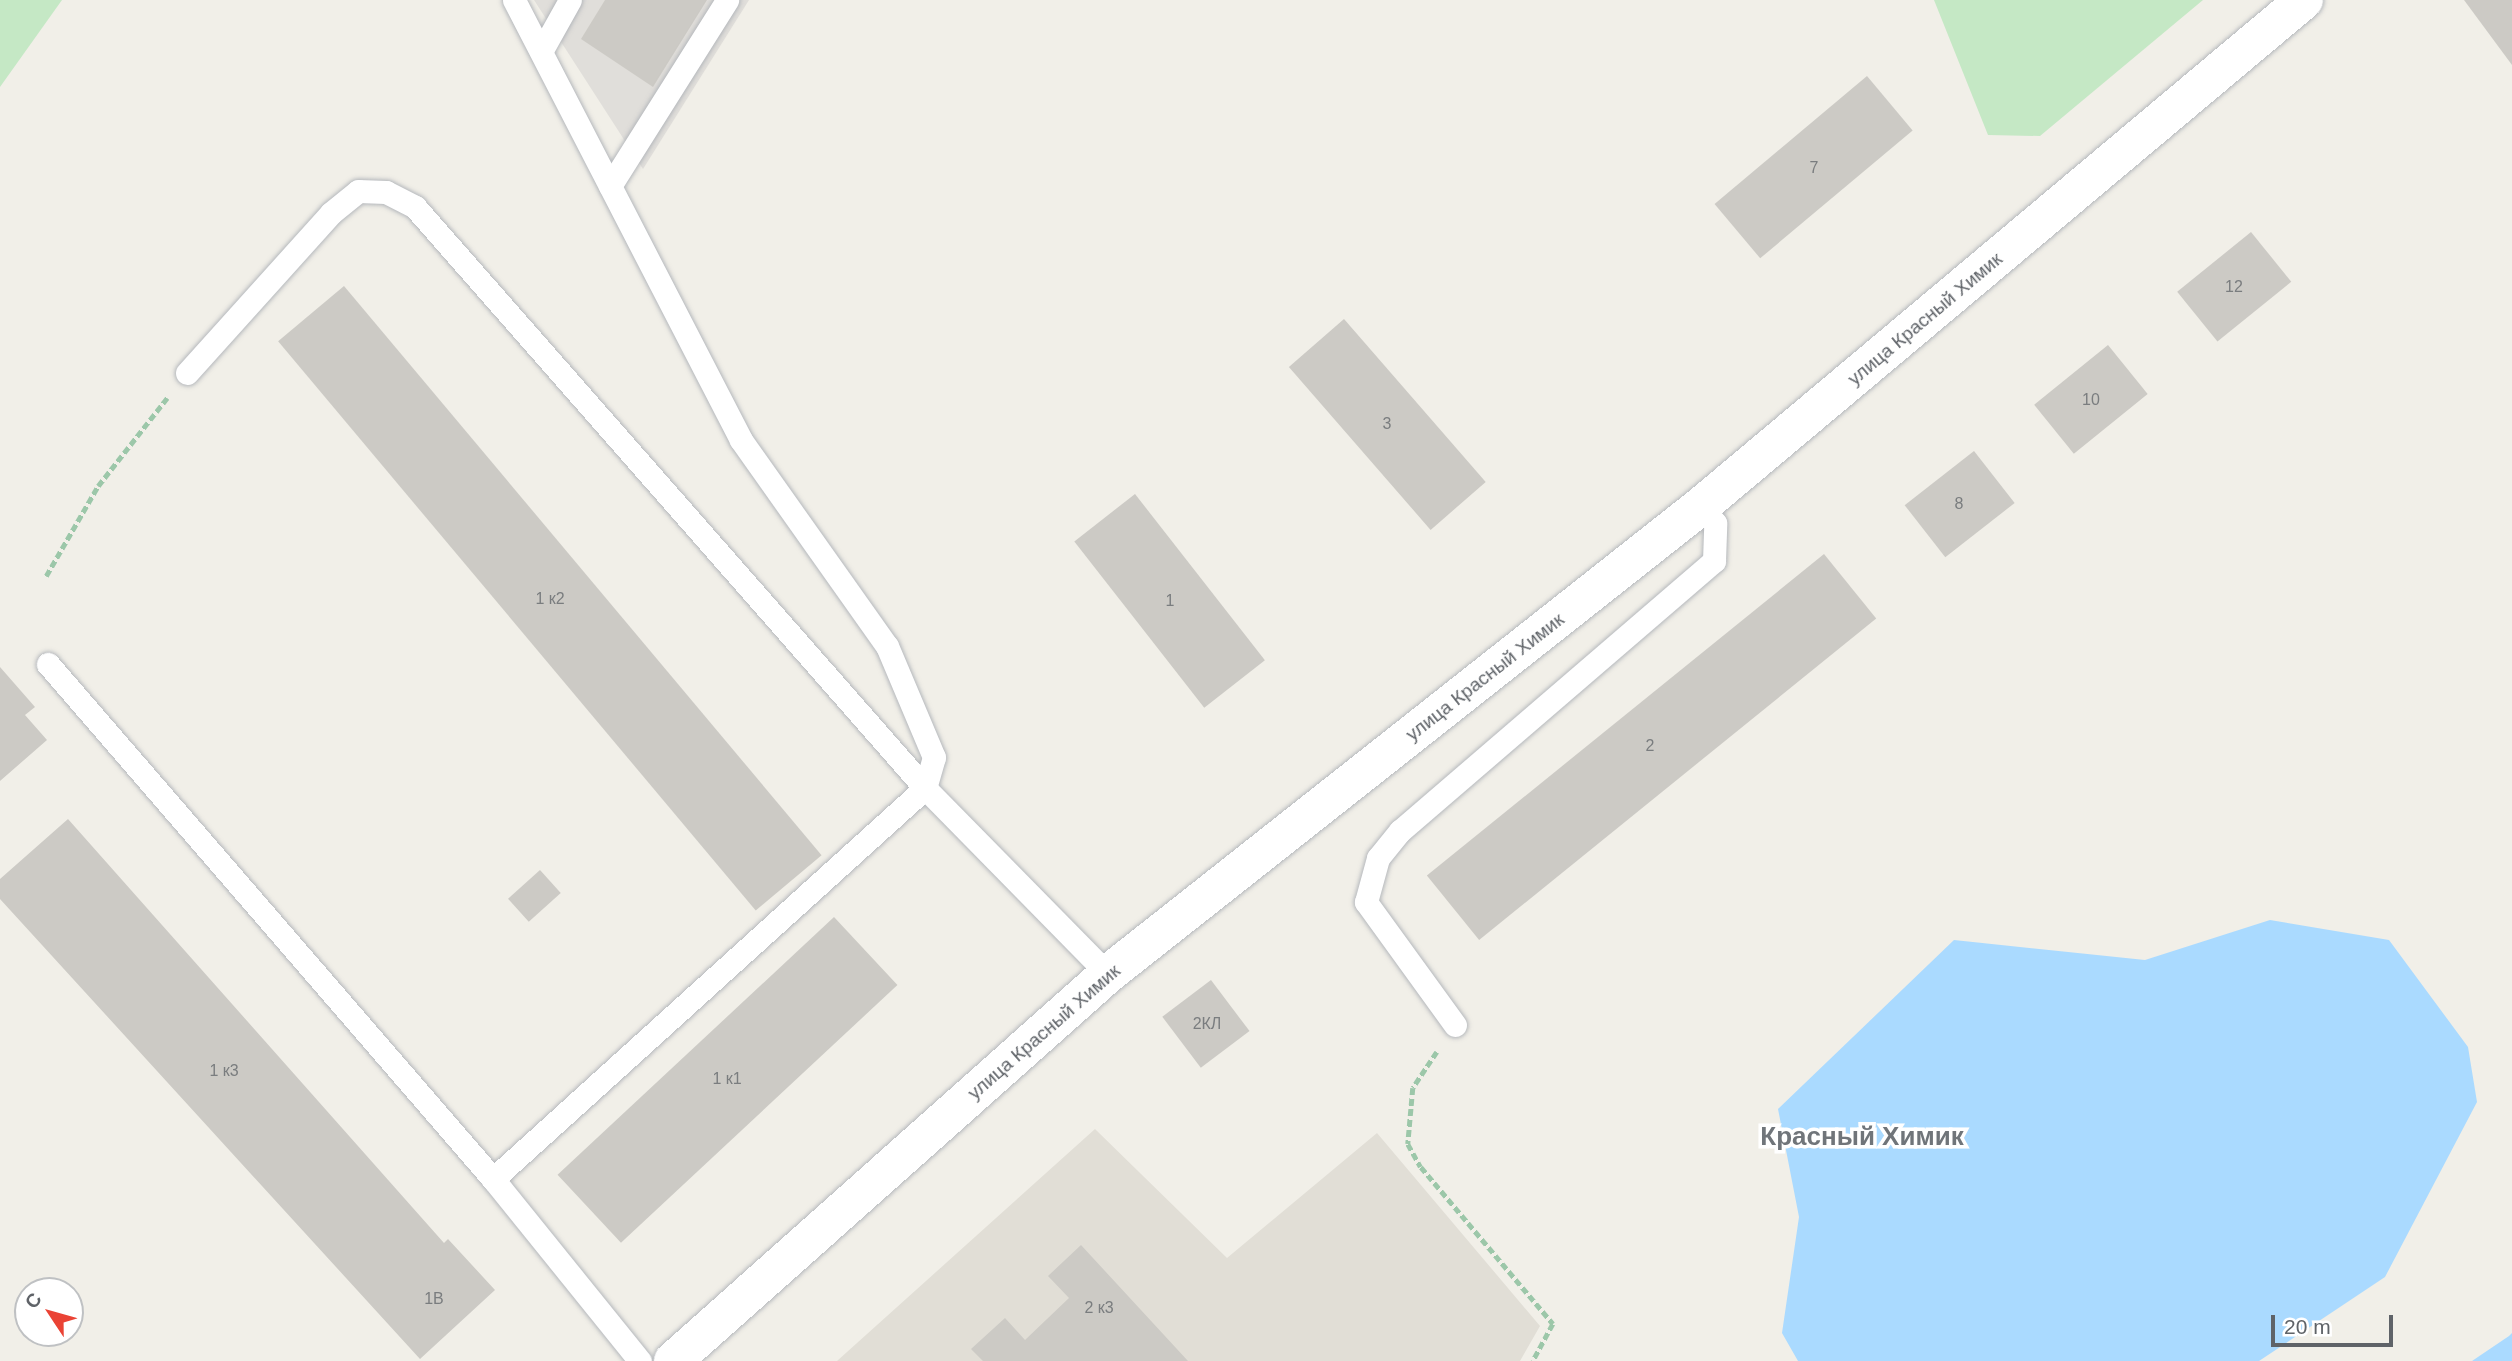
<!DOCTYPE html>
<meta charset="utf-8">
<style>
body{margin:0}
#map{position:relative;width:2512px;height:1361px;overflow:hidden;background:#f1efe8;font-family:Arial,sans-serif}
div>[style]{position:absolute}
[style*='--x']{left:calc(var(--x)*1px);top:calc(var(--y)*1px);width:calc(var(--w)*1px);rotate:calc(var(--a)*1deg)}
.industrial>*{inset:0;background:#e0deda}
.education>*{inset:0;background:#e1ded6}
.green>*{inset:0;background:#c5e8c5}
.water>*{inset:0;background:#aadaff}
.building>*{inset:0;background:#cccac5;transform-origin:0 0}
.path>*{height:4.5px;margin-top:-2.25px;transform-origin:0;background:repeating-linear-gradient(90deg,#9cc7a9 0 7px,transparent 0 10.5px)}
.roads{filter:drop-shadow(0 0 2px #b5b8bc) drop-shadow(0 0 2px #b5b8bc)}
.lane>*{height:23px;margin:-11.5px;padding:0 11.5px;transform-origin:11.5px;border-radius:11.5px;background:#fff}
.secondary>*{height:38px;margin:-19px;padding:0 19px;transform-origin:19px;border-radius:19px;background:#fff}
span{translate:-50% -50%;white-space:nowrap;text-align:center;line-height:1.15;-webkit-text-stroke:7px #fff;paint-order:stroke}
.number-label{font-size:16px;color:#7a7d7f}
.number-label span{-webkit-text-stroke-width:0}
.street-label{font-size:19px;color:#5f6368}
.district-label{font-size:26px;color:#70757a;font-weight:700}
.north{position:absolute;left:14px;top:1277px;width:70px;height:70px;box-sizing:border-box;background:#fff;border:2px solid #bfc1c3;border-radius:50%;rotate:306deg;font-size:19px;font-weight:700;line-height:28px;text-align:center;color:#5f6368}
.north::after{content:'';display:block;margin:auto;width:24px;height:32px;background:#ea4335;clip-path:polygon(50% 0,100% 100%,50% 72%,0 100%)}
.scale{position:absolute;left:2271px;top:1315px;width:122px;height:32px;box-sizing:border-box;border:4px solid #5f6368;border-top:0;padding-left:9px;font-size:21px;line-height:24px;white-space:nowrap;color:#5f6368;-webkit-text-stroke:5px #fff;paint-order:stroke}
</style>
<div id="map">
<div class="industrial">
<i style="clip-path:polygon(534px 0,749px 0,643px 169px)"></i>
</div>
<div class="education">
<i style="clip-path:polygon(1095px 1129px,1227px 1258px,1377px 1133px,1540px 1326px,1520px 1361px,837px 1361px)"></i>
</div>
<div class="green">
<i style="clip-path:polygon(0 0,62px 0,0 87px)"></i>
<i style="clip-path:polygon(1934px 0,2203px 0,2040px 136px,1988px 135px)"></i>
</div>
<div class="water">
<i style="clip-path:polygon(2270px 920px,2389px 940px,2468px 1047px,2477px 1102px,2385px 1277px,2259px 1361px,1798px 1361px,1782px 1333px,1799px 1217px,1778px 1109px,1954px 940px,2145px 960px)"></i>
<i style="clip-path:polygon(2512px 1333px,2512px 1361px,2472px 1361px,2509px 1336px)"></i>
</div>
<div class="building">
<i style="clip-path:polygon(605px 0,707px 0,653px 87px,581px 39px)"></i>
<i style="clip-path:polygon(2464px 0,2512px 0,2512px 65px)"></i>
<i style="left:1867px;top:76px;width:71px;height:199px;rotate:50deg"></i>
<i style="left:2251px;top:232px;width:64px;height:95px;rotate:51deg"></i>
<i style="left:344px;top:286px;width:743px;height:86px;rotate:50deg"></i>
<i style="left:1344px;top:319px;width:216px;height:73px;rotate:49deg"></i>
<i style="left:2108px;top:345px;width:63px;height:95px;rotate:51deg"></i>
<i style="left:1974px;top:451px;width:66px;height:88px;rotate:52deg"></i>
<i style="left:1135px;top:494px;width:211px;height:77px;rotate:52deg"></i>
<i style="left:1824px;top:554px;width:83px;height:511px;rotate:51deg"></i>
<i style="clip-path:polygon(0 667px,35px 707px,25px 715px,47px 740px,0 781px)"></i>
<i style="clip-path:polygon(68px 819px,444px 1243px,448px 1239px,495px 1290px,420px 1359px,0 899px,0 879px)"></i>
<i style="left:540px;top:870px;width:31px;height:43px;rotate:48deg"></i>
<i style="left:834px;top:917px;width:93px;height:378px;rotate:47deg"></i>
<i style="left:1211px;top:980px;width:64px;height:61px;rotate:53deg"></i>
<i style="clip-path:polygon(1081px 1245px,1188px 1361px,983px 1361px,971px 1349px,1005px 1318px,1025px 1340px,1069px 1298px,1048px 1276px)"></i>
</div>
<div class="path">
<i style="--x:46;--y:576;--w:104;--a:-60"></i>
<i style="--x:98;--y:486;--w:112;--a:-51.9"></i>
<i style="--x:1437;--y:1052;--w:43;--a:123.7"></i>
<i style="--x:1413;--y:1088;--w:56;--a:95.1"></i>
<i style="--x:1408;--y:1144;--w:26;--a:61"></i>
<i style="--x:1421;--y:1167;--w:205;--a:49.9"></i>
<i style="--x:1553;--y:1324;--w:42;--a:118.4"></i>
</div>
<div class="roads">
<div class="lane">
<i style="--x:514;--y:0;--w:495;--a:62.7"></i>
<i style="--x:741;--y:440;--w:252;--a:54.7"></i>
<i style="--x:887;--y:646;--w:121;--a:67.1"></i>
<i style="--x:934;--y:757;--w:32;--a:106"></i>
<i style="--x:925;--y:788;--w:261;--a:45.5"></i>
<i style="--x:542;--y:50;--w:57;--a:-60.8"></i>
<i style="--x:610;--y:186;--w:220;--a:-57.8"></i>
<i style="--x:187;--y:373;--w:215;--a:-48"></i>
<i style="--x:331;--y:213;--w:35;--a:-39"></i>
<i style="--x:358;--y:191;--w:28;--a:2"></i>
<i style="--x:386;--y:192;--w:33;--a:27"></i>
<i style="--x:415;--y:207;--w:773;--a:48.72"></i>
<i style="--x:925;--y:788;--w:583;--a:137.85"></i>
<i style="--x:48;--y:664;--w:681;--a:49.17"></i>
<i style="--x:493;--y:1179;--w:234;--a:51.1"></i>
<i style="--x:1455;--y:1025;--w:152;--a:-125.9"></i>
<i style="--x:1366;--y:902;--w:46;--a:-74.7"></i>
<i style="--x:1378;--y:858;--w:35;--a:-51"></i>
<i style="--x:1400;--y:831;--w:414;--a:-40.7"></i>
<i style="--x:1714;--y:561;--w:38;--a:-88"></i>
<i style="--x:1715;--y:523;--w:22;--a:-129"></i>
</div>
<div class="secondary">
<i style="--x:673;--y:1361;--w:582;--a:-41.66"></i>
<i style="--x:1108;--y:974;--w:755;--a:-38.28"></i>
<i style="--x:1701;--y:506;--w:787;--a:-40"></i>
</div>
</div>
<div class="number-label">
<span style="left:1814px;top:168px">7</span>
<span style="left:2234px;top:287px">12</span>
<span style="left:2091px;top:400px">10</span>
<span style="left:1387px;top:424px">3</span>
<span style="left:1959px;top:504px">8</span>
<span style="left:550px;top:599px">1 к2</span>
<span style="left:1170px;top:601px">1</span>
<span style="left:1650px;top:746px">2</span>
<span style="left:1207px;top:1024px">2КЛ</span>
<span style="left:224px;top:1071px">1 к3</span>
<span style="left:727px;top:1079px">1 к1</span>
<span style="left:434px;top:1299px">1В</span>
<span style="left:1099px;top:1308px">2 к3</span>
</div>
<div class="street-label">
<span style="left:1925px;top:319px;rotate:-40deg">улица Красный Химик</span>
<span style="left:1485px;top:677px;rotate:-38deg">улица Красный Химик</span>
<span style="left:1044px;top:1032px;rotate:-41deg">улица Красный Химик</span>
</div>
<div class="district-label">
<span style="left:1862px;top:1137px">Красный Химик</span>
</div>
<div class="north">С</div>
<div class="scale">20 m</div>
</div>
